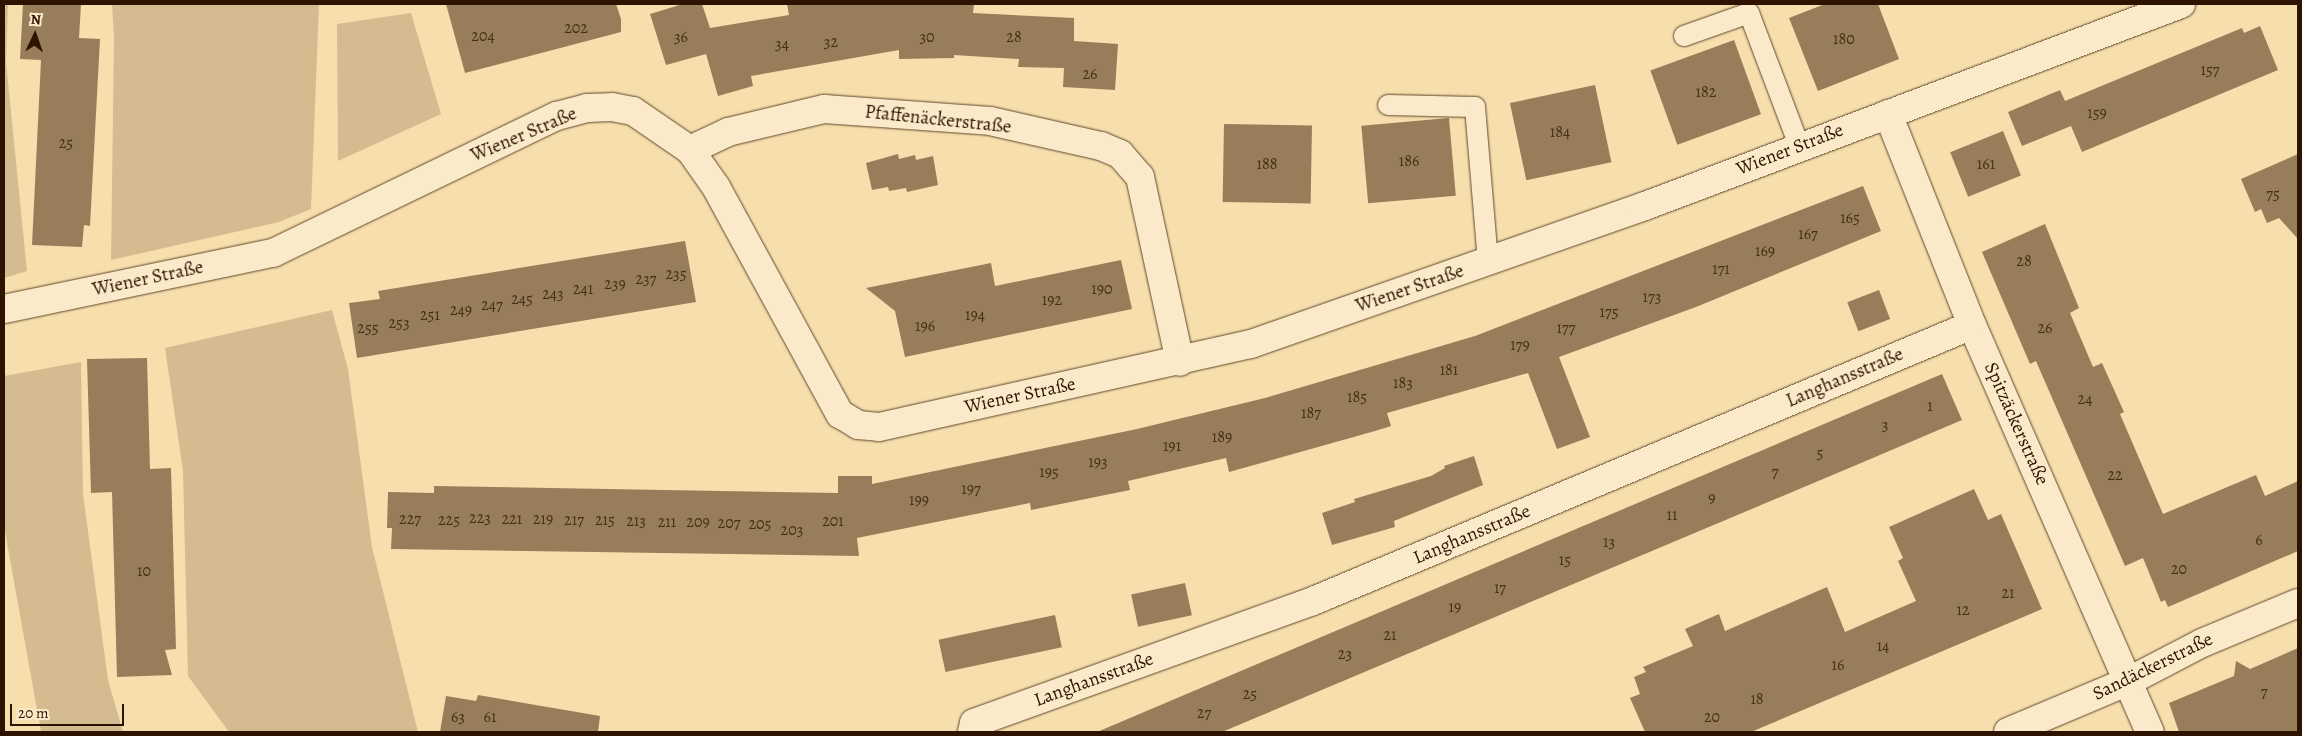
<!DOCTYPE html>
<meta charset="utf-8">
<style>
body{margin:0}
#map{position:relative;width:2302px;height:736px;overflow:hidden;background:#f7dfad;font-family:Alegreya,serif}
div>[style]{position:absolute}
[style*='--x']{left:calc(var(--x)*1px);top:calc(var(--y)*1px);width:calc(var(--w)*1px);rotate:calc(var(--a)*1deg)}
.green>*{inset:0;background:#d5bc90}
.building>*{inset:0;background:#977d5a;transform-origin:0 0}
.roads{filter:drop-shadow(0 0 1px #60462b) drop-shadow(0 0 1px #60462b)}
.service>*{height:20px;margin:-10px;padding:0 10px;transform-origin:10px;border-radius:10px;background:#faeaca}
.minor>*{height:28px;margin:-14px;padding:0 14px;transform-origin:14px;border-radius:14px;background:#faeaca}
span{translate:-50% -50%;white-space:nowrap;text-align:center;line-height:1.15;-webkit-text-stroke:5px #faeaca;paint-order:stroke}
.number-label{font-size:16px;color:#482e16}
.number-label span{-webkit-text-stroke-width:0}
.street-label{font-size:19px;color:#2e1300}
.frame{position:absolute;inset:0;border:5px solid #2e1300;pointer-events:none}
.north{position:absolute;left:10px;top:10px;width:50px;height:50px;-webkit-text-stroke:4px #faeaca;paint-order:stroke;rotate:3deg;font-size:14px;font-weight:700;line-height:20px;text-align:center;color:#2e1300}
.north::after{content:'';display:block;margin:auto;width:18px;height:22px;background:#2e1300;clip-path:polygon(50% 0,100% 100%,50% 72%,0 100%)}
.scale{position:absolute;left:10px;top:704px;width:114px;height:22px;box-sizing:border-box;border:2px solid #2e1300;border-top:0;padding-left:6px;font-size:15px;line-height:18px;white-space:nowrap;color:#2e1300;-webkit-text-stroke:4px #faeaca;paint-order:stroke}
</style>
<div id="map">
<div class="green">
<i style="clip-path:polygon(4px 4px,8px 4px,6px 62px,27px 271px,4px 278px)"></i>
<i style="clip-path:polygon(112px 4px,319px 4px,311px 209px,279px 222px,111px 260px,114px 37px)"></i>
<i style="clip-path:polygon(411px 13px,441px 114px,338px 161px,337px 24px)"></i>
<i style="clip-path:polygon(332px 310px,348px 369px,372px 547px,418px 732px,229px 732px,188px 676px,183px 471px,165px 348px)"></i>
<i style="clip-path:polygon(81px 362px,83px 494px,108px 680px,123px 732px,41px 732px,4px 526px,4px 376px)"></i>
</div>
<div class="building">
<i style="clip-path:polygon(23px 4px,81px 4px,79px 38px,100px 39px,90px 226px,84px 225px,82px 247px,32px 245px,41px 60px,20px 59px)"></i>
<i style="clip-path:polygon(446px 4px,616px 4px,621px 19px,621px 32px,465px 73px)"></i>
<i style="clip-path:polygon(683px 4px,702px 4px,710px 28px,789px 15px,787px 4px,974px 4px,973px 13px,1074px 18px,1074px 41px,1118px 44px,1115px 90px,1063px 87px,1064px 68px,1018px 67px,1019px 59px,954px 55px,954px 58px,899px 59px,899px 50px,751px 76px,753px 86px,718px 96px,706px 54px,666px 65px,650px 14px)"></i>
<i style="clip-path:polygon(1825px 4px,1878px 4px,1899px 59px,1818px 91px,1789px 18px)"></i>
<i style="clip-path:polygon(2260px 26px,2278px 70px,2082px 152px,2071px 126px,2022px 146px,2008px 112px,2060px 90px,2065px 101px,2242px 28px,2244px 33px)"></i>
<i style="left:1734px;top:40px;width:79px;height:89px;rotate:70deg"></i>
<i style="left:1595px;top:85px;width:79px;height:87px;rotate:78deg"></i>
<i style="left:1449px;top:118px;width:78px;height:88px;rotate:85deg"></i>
<i style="left:1224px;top:124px;width:88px;height:78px;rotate:1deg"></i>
<i style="left:2003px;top:131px;width:48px;height:57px;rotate:68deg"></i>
<i style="clip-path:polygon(898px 154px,899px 159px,915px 155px,916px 160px,933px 156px,938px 185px,907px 192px,906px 188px,889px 191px,888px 187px,872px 190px,866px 163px)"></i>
<i style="clip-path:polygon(2298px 154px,2298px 239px,2279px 218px,2267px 223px,2261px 209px,2255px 212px,2241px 179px)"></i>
<i style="clip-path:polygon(1863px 186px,1881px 231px,1696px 307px,1559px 357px,1590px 437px,1557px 449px,1528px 373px,1387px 413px,1391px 426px,1375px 431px,1229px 472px,1226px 458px,1128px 481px,1130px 490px,1031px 510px,1030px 503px,857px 538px,859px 556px,391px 549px,392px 528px,387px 528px,388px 492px,434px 493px,434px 486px,838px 493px,838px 476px,872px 476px,872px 484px,1137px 429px,1265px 398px,1475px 336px)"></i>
<i style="clip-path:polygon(2045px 224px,2079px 308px,2070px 313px,2093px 367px,2102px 363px,2124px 412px,2120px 414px,2163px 514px,2256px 475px,2265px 496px,2298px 481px,2298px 551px,2168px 607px,2165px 600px,2161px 602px,2143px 558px,2125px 566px,2036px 361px,2030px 364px,1982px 252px)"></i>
<i style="clip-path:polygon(685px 241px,696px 302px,357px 358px,349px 303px,380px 299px,378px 291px)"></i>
<i style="clip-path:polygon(1121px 260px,1132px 309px,905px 357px,895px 311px,866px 288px,991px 263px,995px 286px)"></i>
<i style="left:1879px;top:290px;width:31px;height:34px;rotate:69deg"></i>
<i style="clip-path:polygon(147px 358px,150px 469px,171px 468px,176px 649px,165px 650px,172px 675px,117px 677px,112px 492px,91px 493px,87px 359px)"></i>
<i style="clip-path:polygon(1942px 374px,1962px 420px,1861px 463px,1222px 732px,1097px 732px)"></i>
<i style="clip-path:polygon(1474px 456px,1483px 485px,1394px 521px,1395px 527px,1332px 545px,1322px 513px,1355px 502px,1354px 499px,1431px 476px,1445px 468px,1444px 466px)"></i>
<i style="clip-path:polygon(1974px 489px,1988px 520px,2001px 514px,2042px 609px,1751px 732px,1645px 732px,1630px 698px,1640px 694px,1634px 677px,1646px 672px,1643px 667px,1693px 646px,1685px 629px,1719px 614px,1725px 631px,1827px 587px,1845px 632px,1916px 601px,1898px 561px,1903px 558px,1889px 527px)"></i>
<i style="left:1185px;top:583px;width:33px;height:55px;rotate:78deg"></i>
<i style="left:1055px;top:615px;width:33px;height:119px;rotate:78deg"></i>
<i style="clip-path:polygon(2298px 648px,2298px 732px,2179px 732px,2169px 703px,2234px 676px,2236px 661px,2250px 669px)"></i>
<i style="clip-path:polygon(478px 695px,600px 716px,598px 732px,440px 732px,446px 696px,476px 701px)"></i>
</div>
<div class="roads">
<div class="service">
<i style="--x:1684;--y:36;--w:69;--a:-19.5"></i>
<i style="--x:1749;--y:13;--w:141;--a:69.3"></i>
<i style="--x:1388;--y:105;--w:87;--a:1.3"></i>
<i style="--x:1475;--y:107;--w:155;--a:85.2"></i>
</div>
<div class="minor">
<i style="--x:1888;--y:114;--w:227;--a:68.3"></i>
<i style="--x:1972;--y:325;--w:444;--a:66.4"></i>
<i style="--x:690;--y:150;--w:42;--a:-25.3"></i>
<i style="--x:728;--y:132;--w:99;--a:-13.5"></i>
<i style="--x:824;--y:109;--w:166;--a:4.1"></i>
<i style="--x:990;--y:121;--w:114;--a:12.7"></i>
<i style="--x:1101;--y:146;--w:21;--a:23"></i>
<i style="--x:1120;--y:154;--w:30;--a:49"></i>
<i style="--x:1140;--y:177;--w:189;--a:77.8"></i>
<i style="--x:4;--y:309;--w:275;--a:-11.8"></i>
<i style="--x:273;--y:253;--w:315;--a:-25.8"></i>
<i style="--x:557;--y:116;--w:31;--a:-15"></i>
<i style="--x:587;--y:108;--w:25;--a:-2"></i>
<i style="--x:612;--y:107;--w:21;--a:11"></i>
<i style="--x:633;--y:111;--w:69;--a:34.4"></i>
<i style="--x:690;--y:150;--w:45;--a:54.9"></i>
<i style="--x:716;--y:187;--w:259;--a:61.4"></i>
<i style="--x:840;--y:414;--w:21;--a:31"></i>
<i style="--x:858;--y:425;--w:21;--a:5"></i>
<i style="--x:879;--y:427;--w:381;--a:-12.6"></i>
<i style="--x:1251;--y:344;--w:417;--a:-19.3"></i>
<i style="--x:1645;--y:206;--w:573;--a:-20.65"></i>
<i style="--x:972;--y:732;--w:9;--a:-77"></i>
<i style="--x:974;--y:723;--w:360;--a:-19.8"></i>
<i style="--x:1313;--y:601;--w:714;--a:-22.72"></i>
<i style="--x:2008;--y:732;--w:131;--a:-22.9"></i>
<i style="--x:2129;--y:681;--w:82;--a:-27.5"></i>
<i style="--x:2202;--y:643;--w:104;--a:-22.6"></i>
</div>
</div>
<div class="number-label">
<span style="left:576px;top:28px">202</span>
<span style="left:483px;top:36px">204</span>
<span style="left:681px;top:37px">36</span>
<span style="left:927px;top:37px">30</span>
<span style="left:1014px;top:37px">28</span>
<span style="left:1844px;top:39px">180</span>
<span style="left:831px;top:42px">32</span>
<span style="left:782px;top:44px">34</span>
<span style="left:2210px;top:70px">157</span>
<span style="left:1090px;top:74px">26</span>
<span style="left:1706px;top:92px">182</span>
<span style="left:2097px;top:113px">159</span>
<span style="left:1560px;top:132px">184</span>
<span style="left:66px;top:143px">25</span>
<span style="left:1409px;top:161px">186</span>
<span style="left:1267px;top:164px">188</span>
<span style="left:1986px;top:164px">161</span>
<span style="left:2273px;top:194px">75</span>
<span style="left:1850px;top:218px">165</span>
<span style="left:1808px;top:234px">167</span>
<span style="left:1765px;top:251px">169</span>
<span style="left:2024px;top:261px">28</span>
<span style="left:1721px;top:269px">171</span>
<span style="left:676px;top:274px">235</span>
<span style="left:646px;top:279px">237</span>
<span style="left:615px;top:284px">239</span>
<span style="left:583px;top:289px">241</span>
<span style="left:1102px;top:289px">190</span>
<span style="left:553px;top:294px">243</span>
<span style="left:1652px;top:297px">173</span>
<span style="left:522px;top:299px">245</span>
<span style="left:1052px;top:300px">192</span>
<span style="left:492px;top:305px">247</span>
<span style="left:461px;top:310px">249</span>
<span style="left:1609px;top:312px">175</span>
<span style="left:430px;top:315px">251</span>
<span style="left:975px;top:315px">194</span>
<span style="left:399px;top:323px">253</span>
<span style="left:925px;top:326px">196</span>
<span style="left:368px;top:328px">255</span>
<span style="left:1566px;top:328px">177</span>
<span style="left:2045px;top:328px">26</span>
<span style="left:1520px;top:345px">179</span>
<span style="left:1449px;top:370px">181</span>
<span style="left:1403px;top:383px">183</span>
<span style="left:1357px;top:397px">185</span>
<span style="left:2085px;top:399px">24</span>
<span style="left:1930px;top:406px">1</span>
<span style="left:1311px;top:413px">187</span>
<span style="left:1885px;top:425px">3</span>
<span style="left:1222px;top:437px">189</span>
<span style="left:1172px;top:446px">191</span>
<span style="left:1820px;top:453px">5</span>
<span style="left:1098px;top:462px">193</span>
<span style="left:1049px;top:472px">195</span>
<span style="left:1775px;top:472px">7</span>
<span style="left:2115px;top:475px">22</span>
<span style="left:971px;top:489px">197</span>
<span style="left:1712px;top:498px">9</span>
<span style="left:919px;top:500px">199</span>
<span style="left:1672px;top:515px">11</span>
<span style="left:480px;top:518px">223</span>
<span style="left:410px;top:519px">227</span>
<span style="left:512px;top:519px">221</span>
<span style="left:543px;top:519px">219</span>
<span style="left:449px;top:520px">225</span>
<span style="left:574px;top:520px">217</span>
<span style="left:605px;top:520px">215</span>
<span style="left:636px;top:521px">213</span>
<span style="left:833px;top:521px">201</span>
<span style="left:667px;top:522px">211</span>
<span style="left:698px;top:522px">209</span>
<span style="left:729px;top:523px">207</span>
<span style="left:760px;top:524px">205</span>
<span style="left:792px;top:530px">203</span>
<span style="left:2259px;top:540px">6</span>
<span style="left:1609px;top:542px">13</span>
<span style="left:1565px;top:560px">15</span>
<span style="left:2179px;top:569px">20</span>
<span style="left:144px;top:571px">10</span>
<span style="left:1500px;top:588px">17</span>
<span style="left:2008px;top:593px">21</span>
<span style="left:1455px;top:607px">19</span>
<span style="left:1963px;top:610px">12</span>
<span style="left:1390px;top:635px">21</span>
<span style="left:1883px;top:646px">14</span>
<span style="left:1345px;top:654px">23</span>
<span style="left:1838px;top:665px">16</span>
<span style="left:2264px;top:692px">7</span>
<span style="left:1250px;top:694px">25</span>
<span style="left:1757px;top:699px">18</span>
<span style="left:1204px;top:713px">27</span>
<span style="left:458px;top:717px">63</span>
<span style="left:490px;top:717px">61</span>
<span style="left:1712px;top:717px">20</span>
</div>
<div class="street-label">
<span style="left:938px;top:120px;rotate:6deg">Pfaffenäckerstraße</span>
<span style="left:524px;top:135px;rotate:-23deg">Wiener Straße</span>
<span style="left:1790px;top:150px;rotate:-21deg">Wiener Straße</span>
<span style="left:148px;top:279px;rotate:-12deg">Wiener Straße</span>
<span style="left:1410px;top:289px;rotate:-19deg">Wiener Straße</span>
<span style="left:1845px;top:378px;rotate:-23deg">Langhansstraße</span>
<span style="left:1020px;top:396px;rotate:-12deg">Wiener Straße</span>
<span style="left:2016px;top:424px;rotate:66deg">Spitzäckerstraße</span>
<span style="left:1472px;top:535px;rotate:-23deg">Langhansstraße</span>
<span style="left:2153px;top:667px;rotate:-26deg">Sandäckerstraße</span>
<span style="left:1094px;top:680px;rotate:-20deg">Langhansstraße</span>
</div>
<div class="frame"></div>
<div class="north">N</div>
<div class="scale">20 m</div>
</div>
